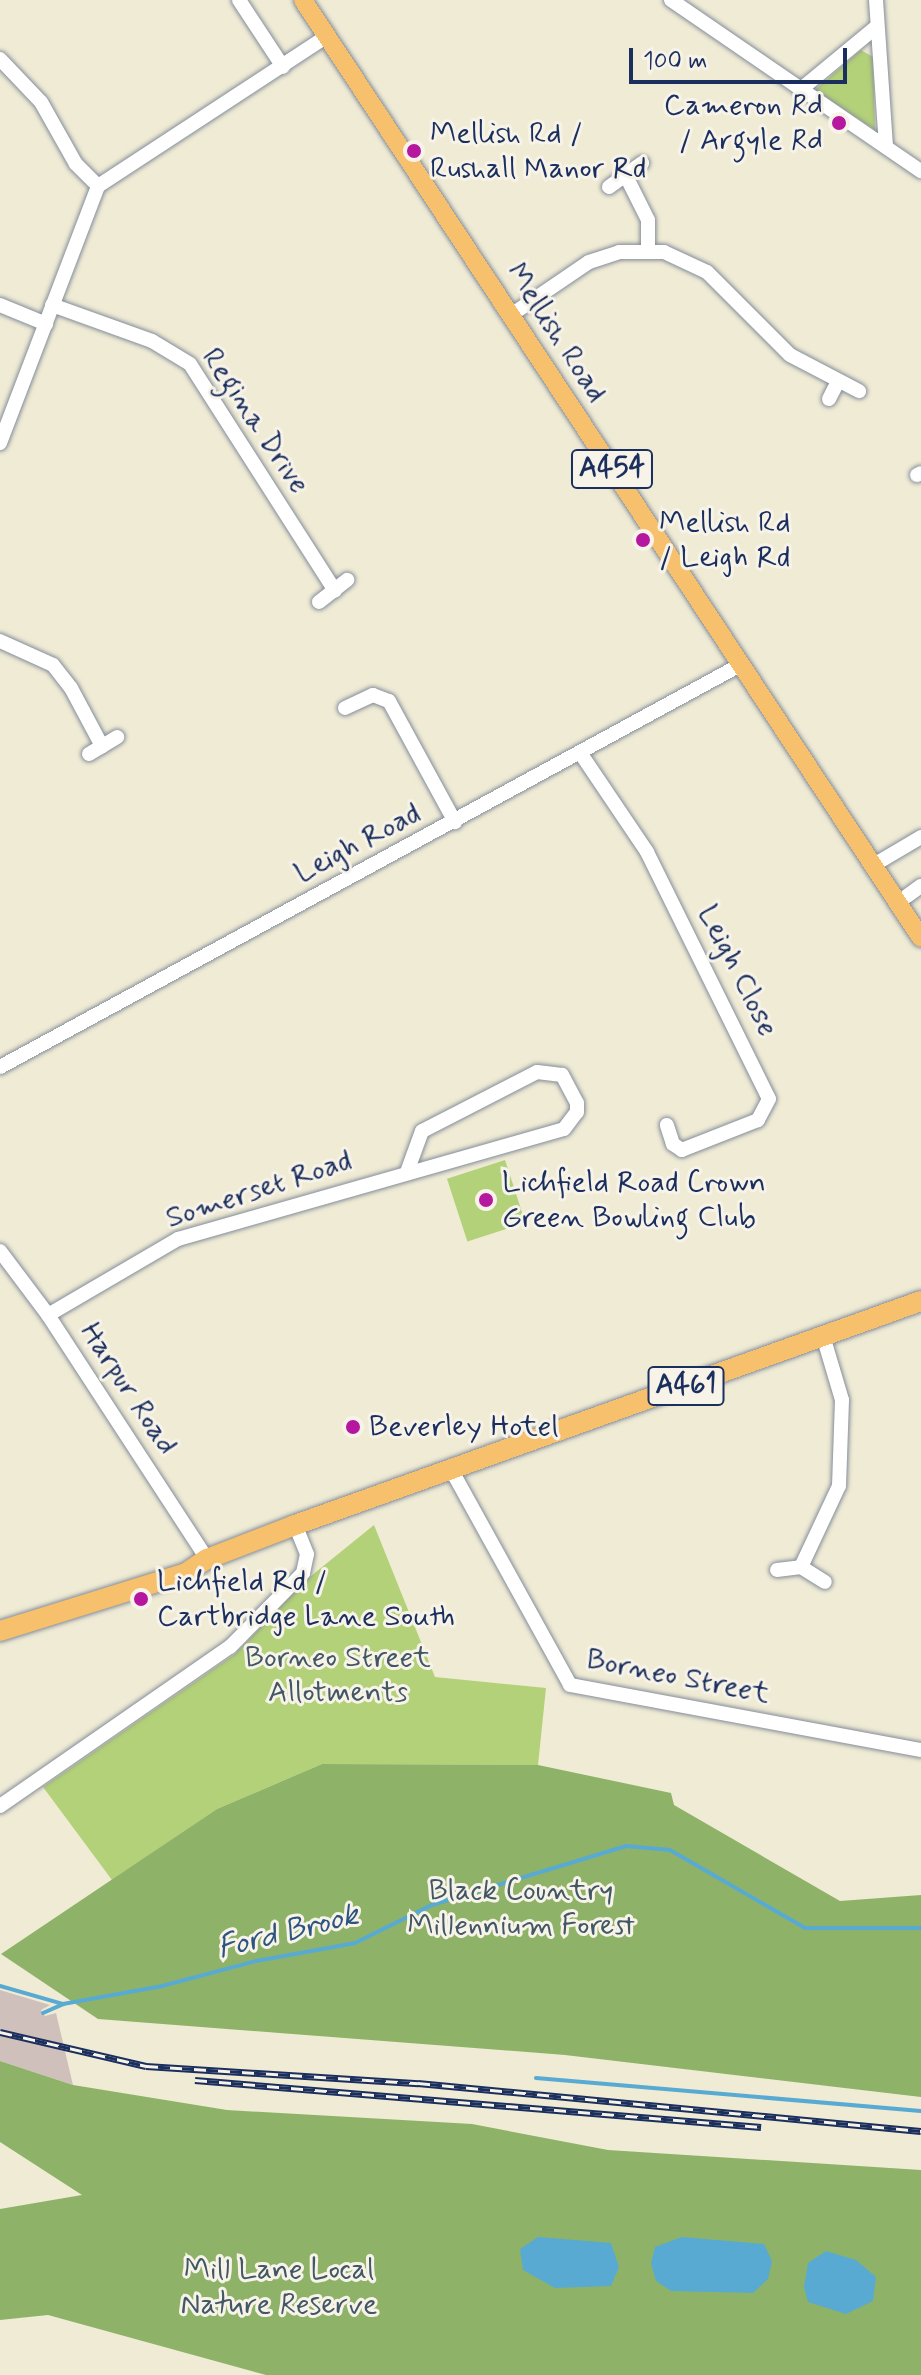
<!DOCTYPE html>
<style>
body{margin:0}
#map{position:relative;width:921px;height:2375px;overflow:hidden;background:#efebd5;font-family:Mynerve,sans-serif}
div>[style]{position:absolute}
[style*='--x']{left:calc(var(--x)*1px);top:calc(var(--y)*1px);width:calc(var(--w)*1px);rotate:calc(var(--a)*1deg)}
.industrial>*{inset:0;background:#cfc0bb}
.green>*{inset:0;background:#b3d178;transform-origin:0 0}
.forest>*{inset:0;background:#8eb368}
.water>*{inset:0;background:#58aad3}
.stream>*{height:4px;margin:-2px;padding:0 2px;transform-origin:2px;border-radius:2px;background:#58aad3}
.roads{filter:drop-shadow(0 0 2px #858d9a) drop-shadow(0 0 2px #858d9a)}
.minor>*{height:14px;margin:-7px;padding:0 7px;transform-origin:7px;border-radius:7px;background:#fff}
.major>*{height:18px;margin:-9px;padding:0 9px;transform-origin:9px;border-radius:9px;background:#f7c06c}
.highway>*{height:20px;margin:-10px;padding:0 10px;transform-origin:10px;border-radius:10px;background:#f7c06c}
.rail>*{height:7px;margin-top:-3.5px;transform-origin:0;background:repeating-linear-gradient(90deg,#f7f3e8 0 12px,#1b2f5e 0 24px);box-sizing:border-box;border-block:2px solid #1b2f5e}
.dots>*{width:22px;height:22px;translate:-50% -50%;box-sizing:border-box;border:4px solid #f7f3e8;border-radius:50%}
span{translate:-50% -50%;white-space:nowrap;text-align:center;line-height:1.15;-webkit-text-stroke:6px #f7f3e8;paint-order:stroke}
.shield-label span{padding:2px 6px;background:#f7f3e8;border:2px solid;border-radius:6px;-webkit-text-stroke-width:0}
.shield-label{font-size:28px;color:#1b2f5e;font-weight:700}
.poi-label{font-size:30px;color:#1b2f5e}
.right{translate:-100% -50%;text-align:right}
.left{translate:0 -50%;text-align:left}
.street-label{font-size:30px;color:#1b2f5e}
.park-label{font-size:30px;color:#415864}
.water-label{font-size:32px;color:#2d5481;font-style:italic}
.scale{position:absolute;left:629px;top:48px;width:218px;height:36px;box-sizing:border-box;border:4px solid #1b2f5e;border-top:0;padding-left:10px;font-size:24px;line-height:28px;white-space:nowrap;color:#1b2f5e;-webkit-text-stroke:6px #f7f3e8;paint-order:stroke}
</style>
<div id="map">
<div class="industrial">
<i style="clip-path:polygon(0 1990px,50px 2005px,41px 2010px,45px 2016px,56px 2013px,73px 2085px,0 2061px)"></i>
</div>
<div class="green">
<i style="clip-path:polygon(861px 50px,873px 57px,875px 130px,815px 90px)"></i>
<i style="left:505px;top:1160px;width:66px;height:61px;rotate:72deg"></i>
<i style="clip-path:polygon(374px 1525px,435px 1677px,546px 1688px,538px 1765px,322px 1764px,217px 1809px,112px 1880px,43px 1787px,235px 1654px,306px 1580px)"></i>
</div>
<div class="forest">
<i style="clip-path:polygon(322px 1764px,538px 1765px,671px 1793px,674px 1805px,840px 1901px,921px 1895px,921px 2097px,565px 2055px,98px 2019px,1px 1954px,217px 1809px)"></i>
<i style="clip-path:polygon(0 2061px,73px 2085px,227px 2110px,472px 2124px,608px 2150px,921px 2170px,921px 2375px,266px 2375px,48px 2315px,0 2320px,0 2209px,82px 2195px,0 2142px)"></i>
</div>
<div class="water">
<i style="clip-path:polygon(538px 2237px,611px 2243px,619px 2267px,611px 2286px,555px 2288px,523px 2270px,520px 2249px)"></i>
<i style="clip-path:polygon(682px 2237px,764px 2244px,772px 2261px,768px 2279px,753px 2293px,671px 2291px,656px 2281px,651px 2263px,655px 2247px)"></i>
<i style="clip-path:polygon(826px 2251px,856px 2260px,876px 2277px,873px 2301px,846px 2314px,808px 2302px,804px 2287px,808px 2263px)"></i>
</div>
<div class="stream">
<i style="--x:0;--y:1986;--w:66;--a:15.9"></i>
<i style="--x:43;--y:2013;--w:22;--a:-24"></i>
<i style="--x:63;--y:2004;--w:101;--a:-10.3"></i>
<i style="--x:162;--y:1986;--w:97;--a:-14.9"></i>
<i style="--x:256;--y:1961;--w:101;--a:-10.3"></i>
<i style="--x:355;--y:1943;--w:86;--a:-26.3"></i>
<i style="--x:432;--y:1905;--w:203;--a:-16.9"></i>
<i style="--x:626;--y:1846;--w:44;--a:5.2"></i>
<i style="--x:670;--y:1850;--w:156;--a:30"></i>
<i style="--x:805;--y:1928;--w:116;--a:0"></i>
<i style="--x:536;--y:2078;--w:386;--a:4.9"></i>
</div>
<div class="roads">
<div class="minor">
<i style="--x:239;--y:0;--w:80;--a:56.7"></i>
<i style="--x:671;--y:0;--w:303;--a:34.4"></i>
<i style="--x:876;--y:0;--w:147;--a:86.1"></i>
<i style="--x:0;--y:59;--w:59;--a:46.4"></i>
<i style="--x:41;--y:102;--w:71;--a:60.6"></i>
<i style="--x:76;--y:164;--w:31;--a:45"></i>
<i style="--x:800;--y:90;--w:97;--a:-39.6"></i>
<i style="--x:626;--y:176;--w:49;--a:63.4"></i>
<i style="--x:648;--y:220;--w:30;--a:90"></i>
<i style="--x:609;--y:187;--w:41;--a:-36"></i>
<i style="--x:0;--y:305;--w:50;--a:22.4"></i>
<i style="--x:52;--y:305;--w:106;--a:19.8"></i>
<i style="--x:152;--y:341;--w:44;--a:31.2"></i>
<i style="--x:190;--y:364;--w:269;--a:57.4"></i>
<i style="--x:511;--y:315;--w:94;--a:-34.2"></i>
<i style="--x:589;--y:262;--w:32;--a:-18"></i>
<i style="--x:619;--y:252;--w:45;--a:0"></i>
<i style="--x:664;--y:252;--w:47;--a:24.9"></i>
<i style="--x:707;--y:272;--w:117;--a:45"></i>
<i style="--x:790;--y:355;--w:78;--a:27.6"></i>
<i style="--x:829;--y:399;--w:18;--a:-63"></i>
<i style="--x:0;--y:443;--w:275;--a:-69.1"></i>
<i style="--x:98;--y:186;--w:274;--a:-33.2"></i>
<i style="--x:917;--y:475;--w:4;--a:-27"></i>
<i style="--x:319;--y:602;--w:36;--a:-38"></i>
<i style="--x:0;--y:641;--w:58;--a:24.4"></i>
<i style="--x:53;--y:665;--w:29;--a:52"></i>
<i style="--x:71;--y:688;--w:66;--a:61.9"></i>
<i style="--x:345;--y:708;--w:31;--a:-25"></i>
<i style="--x:373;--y:695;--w:17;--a:21"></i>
<i style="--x:389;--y:701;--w:138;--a:61.4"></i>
<i style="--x:89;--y:754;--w:33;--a:-31"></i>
<i style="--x:581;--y:754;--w:118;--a:56"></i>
<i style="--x:647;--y:852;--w:275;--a:63.7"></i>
<i style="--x:769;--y:1099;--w:24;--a:118"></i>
<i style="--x:758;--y:1120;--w:82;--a:158.5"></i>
<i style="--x:682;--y:1150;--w:11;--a:-146"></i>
<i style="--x:673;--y:1144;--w:20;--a:-108"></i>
<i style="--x:872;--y:866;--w:57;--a:-30.6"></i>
<i style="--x:907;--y:896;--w:17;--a:-36"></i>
<i style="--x:0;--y:1067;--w:842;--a:-28.51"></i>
<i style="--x:0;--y:1251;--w:80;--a:53.1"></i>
<i style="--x:48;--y:1315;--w:291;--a:56.9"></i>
<i style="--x:48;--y:1315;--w:151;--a:-30.3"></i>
<i style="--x:178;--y:1239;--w:401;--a:-15.9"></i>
<i style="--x:564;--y:1129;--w:21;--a:-53"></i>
<i style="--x:577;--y:1112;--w:9;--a:-90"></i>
<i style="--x:577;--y:1103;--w:32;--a:-118"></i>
<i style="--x:562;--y:1075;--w:25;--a:-173"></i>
<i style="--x:537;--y:1072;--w:129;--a:152.8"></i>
<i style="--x:422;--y:1131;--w:44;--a:110.1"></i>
<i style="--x:452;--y:1471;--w:244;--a:61.1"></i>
<i style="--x:570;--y:1685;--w:357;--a:10.5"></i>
<i style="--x:801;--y:1567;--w:89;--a:-64.9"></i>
<i style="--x:839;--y:1486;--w:86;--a:-88"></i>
<i style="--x:842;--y:1400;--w:67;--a:-106.5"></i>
<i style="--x:777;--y:1570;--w:24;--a:-7"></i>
<i style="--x:801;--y:1567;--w:28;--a:32"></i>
<i style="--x:0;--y:1806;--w:280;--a:-34.7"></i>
<i style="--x:230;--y:1647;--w:104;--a:-45.4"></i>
<i style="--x:303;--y:1573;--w:19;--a:-78"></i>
<i style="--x:307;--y:1554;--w:31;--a:-112"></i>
</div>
<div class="major">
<i style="--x:303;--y:0;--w:1123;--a:56.62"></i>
</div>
<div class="highway">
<i style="--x:0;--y:1631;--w:195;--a:-17.3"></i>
<i style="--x:186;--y:1573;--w:25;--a:-34"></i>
<i style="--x:207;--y:1559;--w:94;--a:-21.1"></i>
<i style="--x:295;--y:1525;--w:665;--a:-19.69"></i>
</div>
</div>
<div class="rail">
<i style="--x:0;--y:2032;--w:150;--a:13.1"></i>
<i style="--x:146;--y:2066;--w:273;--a:3.6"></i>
<i style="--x:418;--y:2083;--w:505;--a:5.45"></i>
<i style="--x:195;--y:2080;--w:568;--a:4.75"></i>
</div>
<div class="dots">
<i style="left:839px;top:123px;background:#b5179e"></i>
<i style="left:414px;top:151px;background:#b5179e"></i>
<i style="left:643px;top:540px;background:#b5179e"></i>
<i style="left:486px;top:1200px;background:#b5179e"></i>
<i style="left:353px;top:1427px;background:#b5179e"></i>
<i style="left:141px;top:1599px;background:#b5179e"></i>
</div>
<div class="shield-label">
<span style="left:612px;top:469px">A454</span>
<span style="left:686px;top:1386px">A461</span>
</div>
<div class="poi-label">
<span class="right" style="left:823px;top:123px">Cameron Rd<br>/ Argyle Rd</span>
<span class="left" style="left:430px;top:151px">Mellish Rd /<br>Rushall Manor Rd</span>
<span class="left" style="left:659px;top:540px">Mellish Rd<br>/ Leigh Rd</span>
<span class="left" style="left:502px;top:1200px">Lichfield Road Crown<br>Green Bowling Club</span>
<span class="left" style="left:369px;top:1427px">Beverley Hotel</span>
<span class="left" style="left:157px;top:1599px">Lichfield Rd /<br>Cartbridge Lane South</span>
</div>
<div class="street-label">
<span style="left:556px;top:333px;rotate:57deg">Mellish Road</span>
<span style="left:255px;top:421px;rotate:56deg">Regina Drive</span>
<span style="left:358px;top:844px;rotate:-28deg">Leigh Road</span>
<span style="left:737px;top:971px;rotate:63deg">Leigh Close</span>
<span style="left:259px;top:1190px;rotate:-18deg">Somerset Road</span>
<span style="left:128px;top:1389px;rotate:57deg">Harpur Road</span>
<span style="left:678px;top:1677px;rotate:11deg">Borneo Street</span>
</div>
<div class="park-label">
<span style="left:338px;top:1675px">Borneo Street<br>Allotments</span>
<span style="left:521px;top:1908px">Black Country<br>Millennium Forest</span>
<span style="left:279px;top:2287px">Mill Lane Local<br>Nature Reserve</span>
</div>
<div class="water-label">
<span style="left:288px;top:1932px;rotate:-14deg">Ford Brook</span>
</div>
<div class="scale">100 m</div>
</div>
